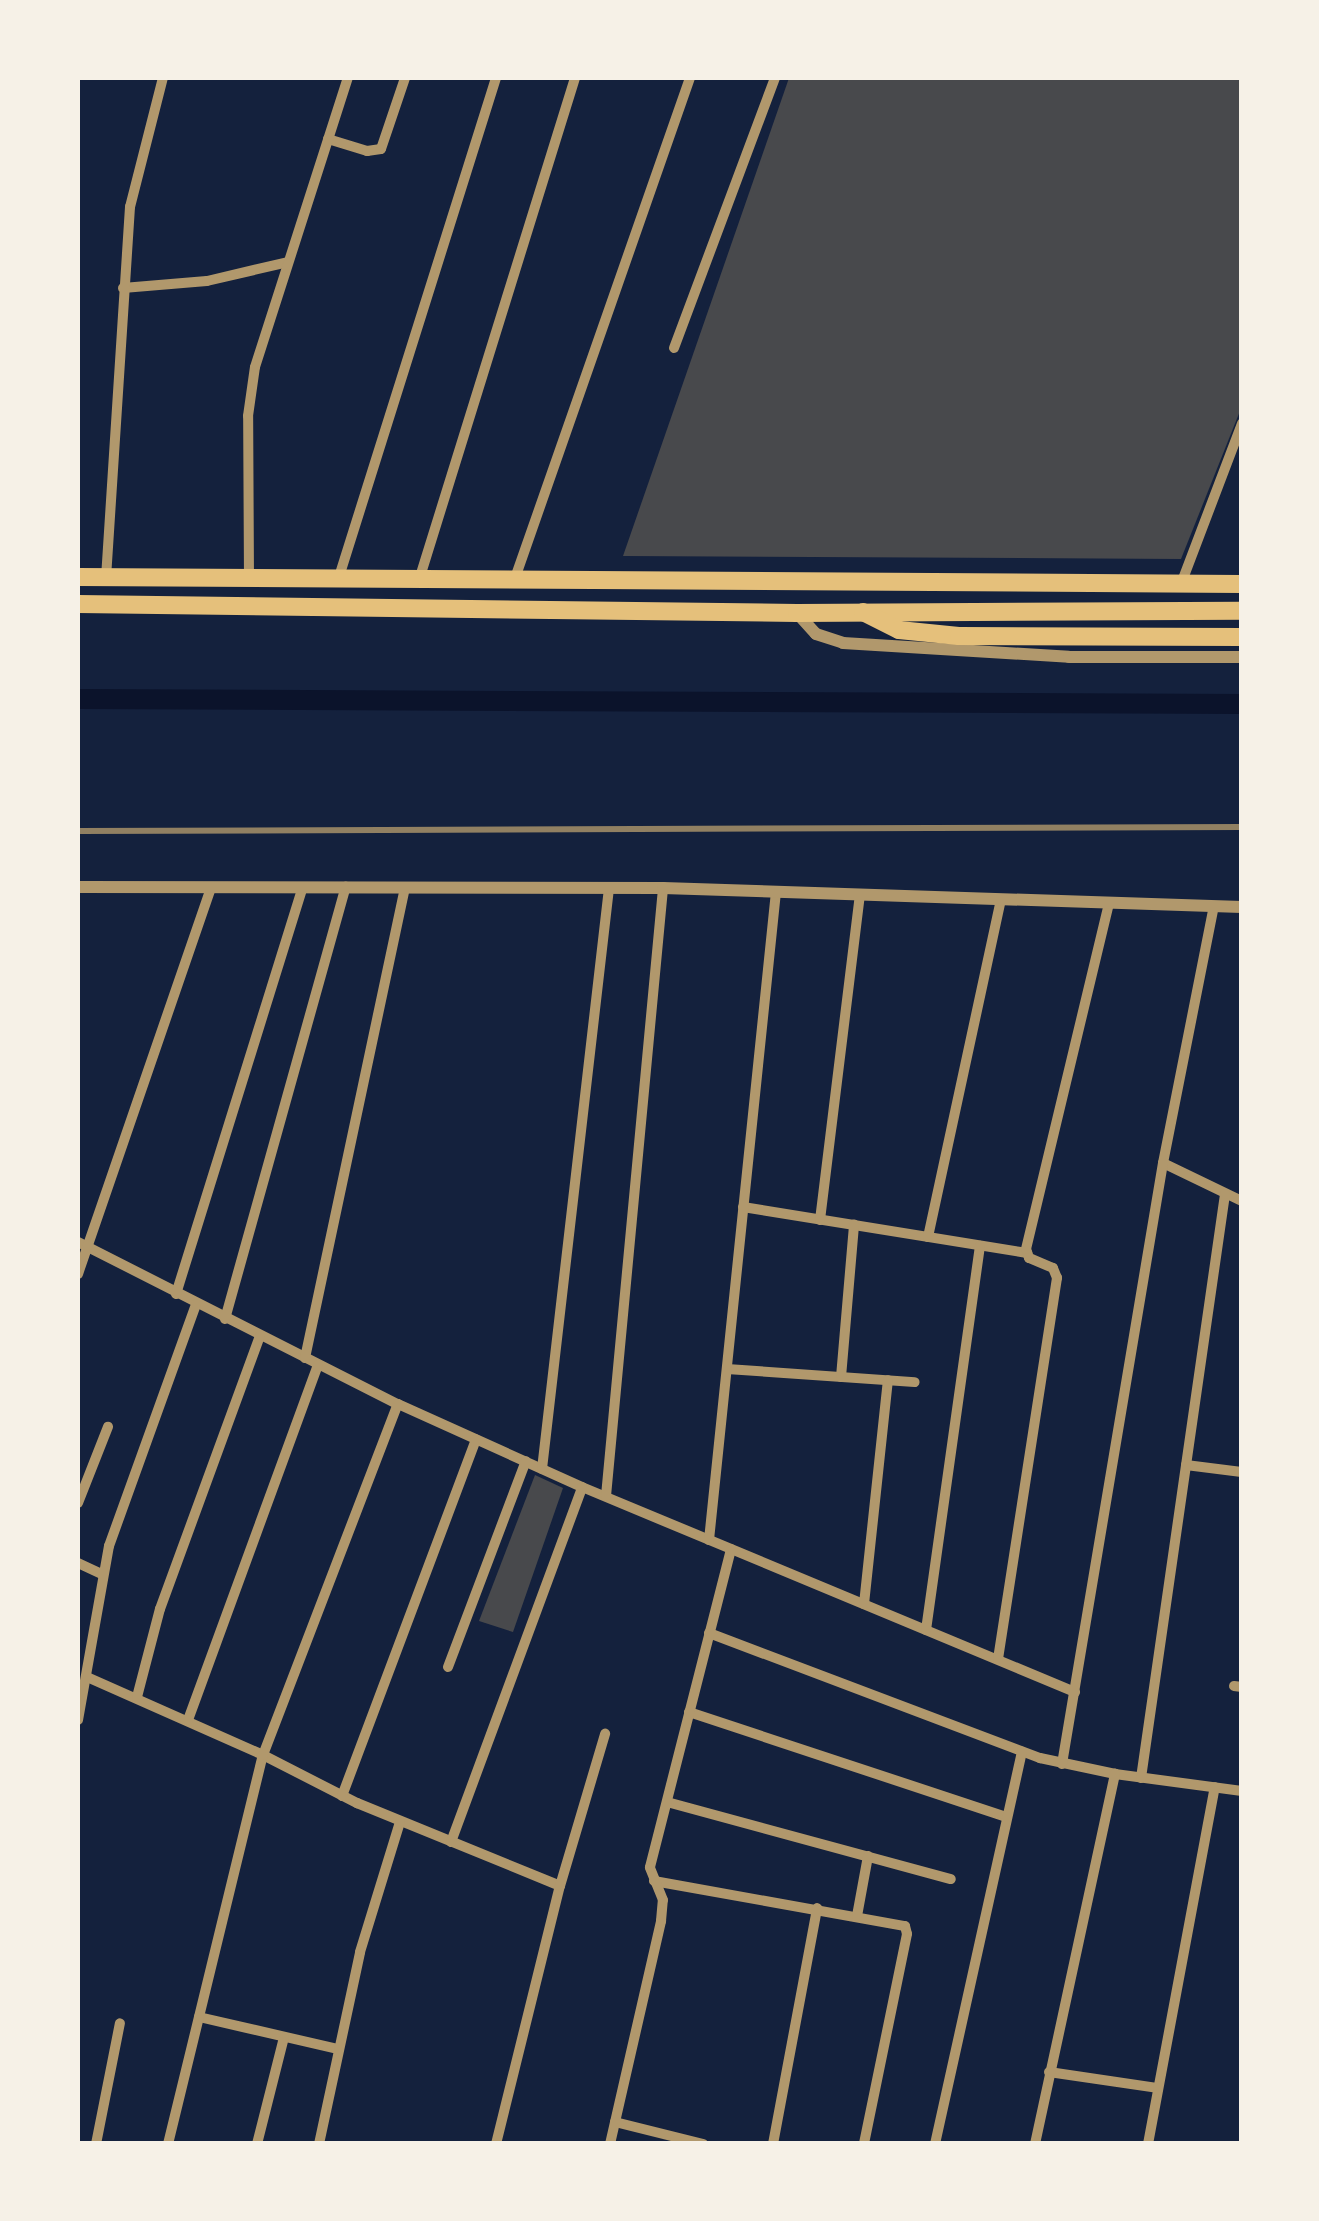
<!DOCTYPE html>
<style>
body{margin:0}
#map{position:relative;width:1319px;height:2221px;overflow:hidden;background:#14213d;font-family:Commissioner,sans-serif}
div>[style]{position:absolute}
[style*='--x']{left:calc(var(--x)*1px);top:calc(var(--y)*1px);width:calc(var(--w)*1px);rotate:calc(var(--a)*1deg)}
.canal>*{height:20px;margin:-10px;padding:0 10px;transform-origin:10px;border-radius:10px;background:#0b132b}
.building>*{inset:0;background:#48494c}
.minor>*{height:10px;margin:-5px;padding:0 5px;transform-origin:5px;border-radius:5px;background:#b1986c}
.tertiary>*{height:12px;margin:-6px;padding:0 6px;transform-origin:6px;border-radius:6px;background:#b1986c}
.trunk>*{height:18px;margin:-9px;padding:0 9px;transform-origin:9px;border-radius:9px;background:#e5c07b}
.rail>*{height:6px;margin:-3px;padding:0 3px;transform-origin:3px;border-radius:3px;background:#918062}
span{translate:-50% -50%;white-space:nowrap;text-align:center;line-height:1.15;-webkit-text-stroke:10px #f6f1e7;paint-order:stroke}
.frame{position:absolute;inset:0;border:80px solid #f6f1e7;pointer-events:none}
</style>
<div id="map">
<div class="canal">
<i style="--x:78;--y:699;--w:1164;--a:0.25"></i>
</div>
<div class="building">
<i style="clip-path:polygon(789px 78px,1242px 78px,1242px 406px,1181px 559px,623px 556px)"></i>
<i style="clip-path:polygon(535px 1475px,563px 1488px,513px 1632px,479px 1621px)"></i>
</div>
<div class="minor">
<i style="--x:328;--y:139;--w:41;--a:17.1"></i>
<i style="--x:367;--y:151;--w:14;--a:-8"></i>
<i style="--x:381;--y:149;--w:75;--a:-71.3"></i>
<i style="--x:123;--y:288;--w:84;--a:-4.8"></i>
<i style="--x:207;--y:281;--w:83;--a:-13.2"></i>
<i style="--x:674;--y:348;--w:288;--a:-69.5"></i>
<i style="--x:106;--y:578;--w:372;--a:-86.3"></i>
<i style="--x:130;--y:207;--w:133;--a:-75.7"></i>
<i style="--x:249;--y:580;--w:164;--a:-90.3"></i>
<i style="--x:248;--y:416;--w:49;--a:-81.9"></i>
<i style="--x:255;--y:367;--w:304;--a:-72.2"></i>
<i style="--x:338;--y:580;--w:526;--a:-72.53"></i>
<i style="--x:419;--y:580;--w:526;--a:-72.74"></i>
<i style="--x:514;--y:581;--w:533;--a:-70.72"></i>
<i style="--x:1181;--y:584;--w:172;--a:-69.2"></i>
<i style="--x:1163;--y:1163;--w:88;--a:25.7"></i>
<i style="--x:743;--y:1207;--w:288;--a:9.2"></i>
<i style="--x:820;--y:1220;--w:327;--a:-83"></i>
<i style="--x:928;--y:1237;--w:345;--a:-77.8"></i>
<i style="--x:78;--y:1242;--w:359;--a:26.9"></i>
<i style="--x:398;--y:1404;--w:202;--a:24.3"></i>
<i style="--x:582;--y:1487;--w:534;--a:22.58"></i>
<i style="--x:78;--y:1274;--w:409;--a:-71"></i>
<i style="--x:176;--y:1294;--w:426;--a:-72.7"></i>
<i style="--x:225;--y:1319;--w:449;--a:-74.4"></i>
<i style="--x:305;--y:1358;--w:481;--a:-78"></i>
<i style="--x:727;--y:1369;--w:188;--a:4"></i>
<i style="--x:841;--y:1377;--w:153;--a:-85.1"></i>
<i style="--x:1186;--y:1465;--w:56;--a:7.1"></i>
<i style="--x:542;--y:1469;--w:585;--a:-83.42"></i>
<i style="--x:606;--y:1496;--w:611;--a:-84.64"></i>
<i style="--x:78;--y:1503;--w:82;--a:-68.5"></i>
<i style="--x:709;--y:1540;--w:651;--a:-84.1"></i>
<i style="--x:78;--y:1563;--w:26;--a:25"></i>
<i style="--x:864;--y:1604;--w:225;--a:-83.9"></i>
<i style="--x:926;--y:1630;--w:388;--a:-82"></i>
<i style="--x:709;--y:1633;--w:354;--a:20.7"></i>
<i style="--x:1040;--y:1758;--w:77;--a:12"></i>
<i style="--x:1115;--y:1774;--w:128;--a:7.6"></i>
<i style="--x:998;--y:1659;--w:386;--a:-81.2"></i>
<i style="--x:1057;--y:1278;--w:11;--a:-112"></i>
<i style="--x:1053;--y:1268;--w:26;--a:-157"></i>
<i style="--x:1029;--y:1258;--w:9;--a:-108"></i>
<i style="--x:1026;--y:1249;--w:355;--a:-76.5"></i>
<i style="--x:448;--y:1667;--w:220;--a:-69.3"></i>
<i style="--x:87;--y:1677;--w:193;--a:23.9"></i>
<i style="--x:263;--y:1755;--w:106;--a:27.1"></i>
<i style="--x:357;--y:1803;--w:219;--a:22.2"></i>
<i style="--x:1234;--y:1686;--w:8;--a:7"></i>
<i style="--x:137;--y:1697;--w:91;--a:-75.4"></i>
<i style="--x:160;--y:1609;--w:291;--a:-69.9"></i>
<i style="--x:689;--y:1712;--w:335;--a:18.3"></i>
<i style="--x:78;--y:1720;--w:177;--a:-79.9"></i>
<i style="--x:109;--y:1546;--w:257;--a:-70.2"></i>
<i style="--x:188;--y:1720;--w:378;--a:-69.9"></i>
<i style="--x:1062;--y:1764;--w:609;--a:-80.46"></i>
<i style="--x:1163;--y:1163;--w:262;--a:-78.8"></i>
<i style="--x:1141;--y:1778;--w:590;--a:-81.81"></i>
<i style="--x:342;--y:1796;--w:381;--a:-69.4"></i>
<i style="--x:667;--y:1802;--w:294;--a:15.2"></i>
<i style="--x:451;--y:1842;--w:378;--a:-69.7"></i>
<i style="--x:654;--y:1881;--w:255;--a:10.2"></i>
<i style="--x:905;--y:1926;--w:8;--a:76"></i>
<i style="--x:907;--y:1934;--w:214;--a:101.6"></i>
<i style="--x:857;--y:1916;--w:61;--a:-79.6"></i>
<i style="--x:199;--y:2017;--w:143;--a:13"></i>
<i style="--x:1049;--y:2072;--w:109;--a:8.4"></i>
<i style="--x:615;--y:2122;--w:91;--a:14"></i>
<i style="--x:96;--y:2144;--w:123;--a:-78.8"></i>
<i style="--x:168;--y:2144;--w:400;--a:-76.3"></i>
<i style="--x:263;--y:1755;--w:376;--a:-69"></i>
<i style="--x:257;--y:2144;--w:110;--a:-75.8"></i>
<i style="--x:319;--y:2144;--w:196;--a:-77.9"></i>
<i style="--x:360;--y:1952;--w:136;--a:-72.9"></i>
<i style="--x:496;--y:2144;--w:266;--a:-76.1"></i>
<i style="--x:560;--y:1886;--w:159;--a:-73.5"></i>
<i style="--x:610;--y:2144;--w:229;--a:-77.1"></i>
<i style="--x:661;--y:1921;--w:21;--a:-85"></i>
<i style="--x:663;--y:1900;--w:35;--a:-112"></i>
<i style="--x:650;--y:1867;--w:328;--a:-75.7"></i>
<i style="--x:773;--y:2144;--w:240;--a:-79.4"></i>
<i style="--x:935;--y:2144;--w:402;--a:-77.5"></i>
<i style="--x:1035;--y:2144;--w:379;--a:-77.8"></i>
<i style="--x:1148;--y:2144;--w:363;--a:-79.4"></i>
</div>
<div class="tertiary">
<i style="--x:797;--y:613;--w:28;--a:48"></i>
<i style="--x:816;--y:634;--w:28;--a:18"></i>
<i style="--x:843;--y:643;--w:226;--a:3.5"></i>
<i style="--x:1069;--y:657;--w:173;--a:0"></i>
<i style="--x:78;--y:887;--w:585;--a:0.1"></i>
<i style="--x:663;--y:888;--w:579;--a:1.88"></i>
</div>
<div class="trunk">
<i style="--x:78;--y:577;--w:1164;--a:0.34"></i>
<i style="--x:78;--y:604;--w:719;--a:0.72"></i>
<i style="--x:797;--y:613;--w:445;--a:-0.3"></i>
<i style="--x:863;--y:612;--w:40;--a:26.6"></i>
<i style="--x:899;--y:630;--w:60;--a:5.7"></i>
<i style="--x:959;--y:636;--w:283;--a:0.2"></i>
</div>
<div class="rail">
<i style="--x:78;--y:831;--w:1164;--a:-0.2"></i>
</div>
<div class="frame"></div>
</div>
